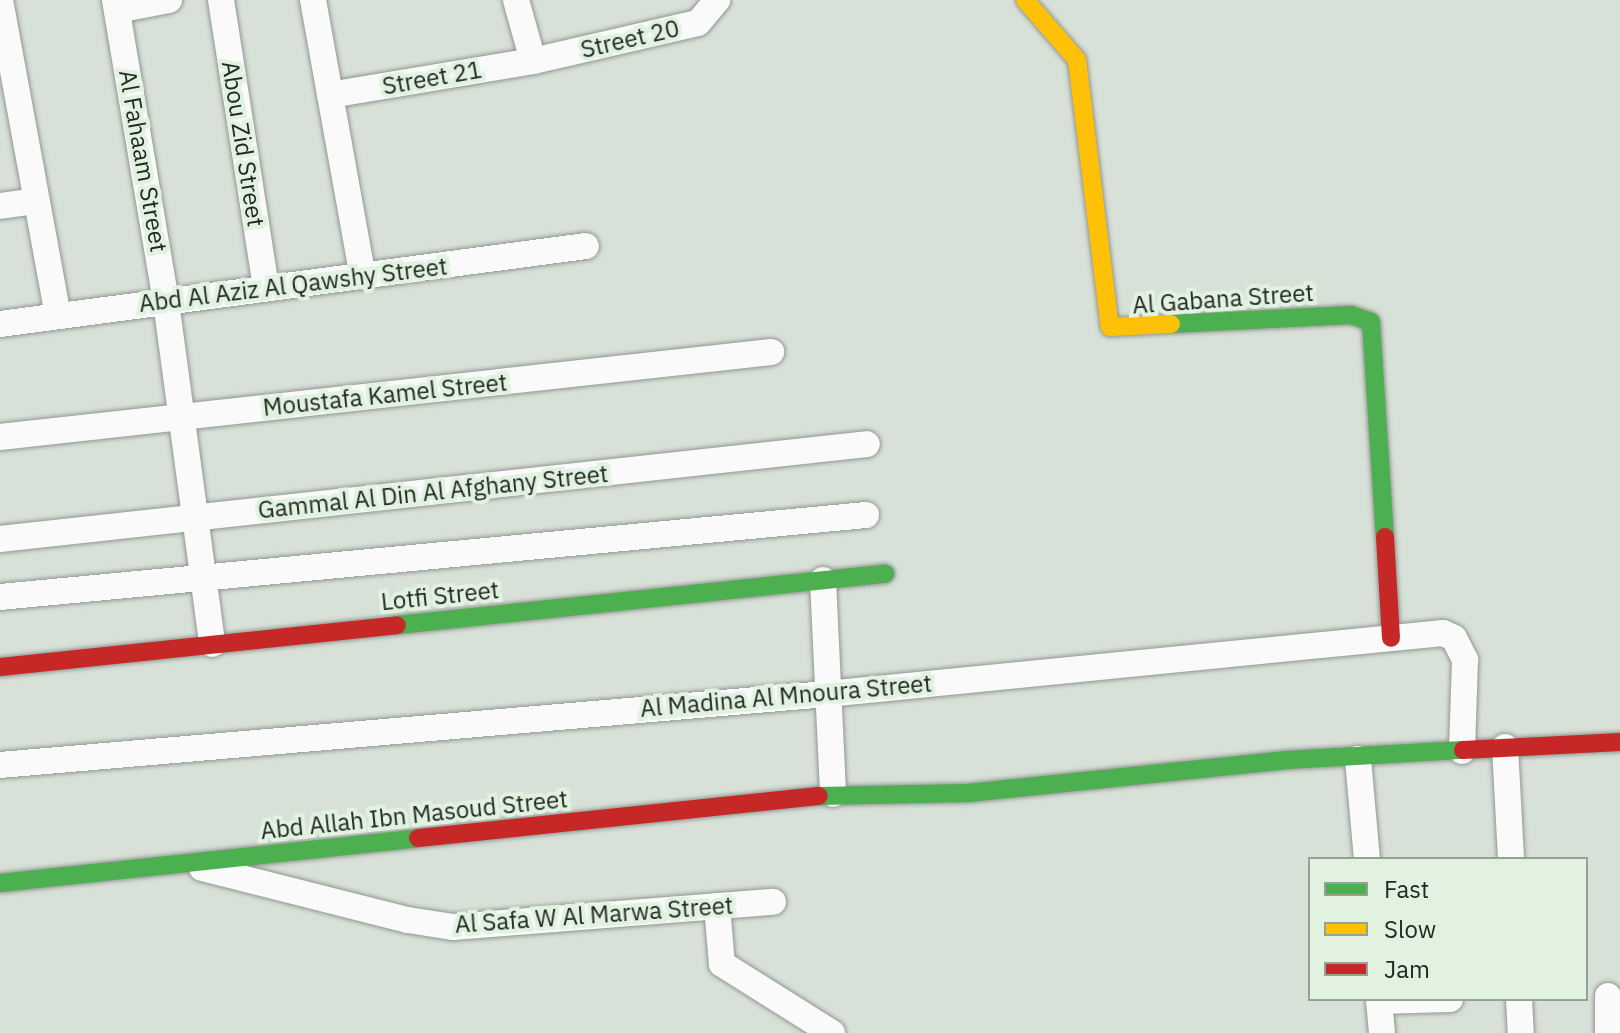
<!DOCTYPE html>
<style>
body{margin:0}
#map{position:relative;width:1620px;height:1033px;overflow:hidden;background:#d8e1d8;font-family:"IBM Plex Sans",sans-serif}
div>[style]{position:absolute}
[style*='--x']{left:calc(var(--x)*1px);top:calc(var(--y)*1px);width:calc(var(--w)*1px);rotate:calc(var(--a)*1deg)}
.roads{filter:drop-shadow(0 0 2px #919791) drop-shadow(0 0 2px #919791)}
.street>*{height:26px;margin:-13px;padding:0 13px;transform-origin:13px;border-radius:13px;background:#f9faf9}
.fast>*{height:18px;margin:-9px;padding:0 9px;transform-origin:9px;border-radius:9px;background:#4caf50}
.slow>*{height:18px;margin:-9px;padding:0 9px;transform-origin:9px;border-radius:9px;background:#ffc107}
.jam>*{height:18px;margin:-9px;padding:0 9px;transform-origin:9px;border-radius:9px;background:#c62828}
span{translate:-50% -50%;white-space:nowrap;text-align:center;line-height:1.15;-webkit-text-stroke:8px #e1f2e1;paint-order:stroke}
.street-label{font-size:24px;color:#222822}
.legend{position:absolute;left:1308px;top:857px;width:280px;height:144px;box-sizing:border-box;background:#e1f2e1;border:2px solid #95a195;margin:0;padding:10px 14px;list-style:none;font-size:24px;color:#222822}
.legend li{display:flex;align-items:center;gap:16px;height:40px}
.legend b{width:40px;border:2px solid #95a195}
</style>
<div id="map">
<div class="roads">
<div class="street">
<i style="--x:0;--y:0;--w:321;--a:79.6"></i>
<i style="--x:115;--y:0;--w:306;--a:80.4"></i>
<i style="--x:166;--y:302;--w:345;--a:82.3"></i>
<i style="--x:221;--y:0;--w:291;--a:81.1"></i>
<i style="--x:313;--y:0;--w:281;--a:79.8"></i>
<i style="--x:516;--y:0;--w:63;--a:74.4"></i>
<i style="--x:117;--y:10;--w:53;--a:-10.9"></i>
<i style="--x:330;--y:95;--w:206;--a:-9.5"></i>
<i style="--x:533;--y:61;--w:169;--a:-13"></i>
<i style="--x:698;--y:23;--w:30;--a:-50"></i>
<i style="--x:0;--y:206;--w:37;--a:-8"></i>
<i style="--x:0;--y:324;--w:591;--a:-7.58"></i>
<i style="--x:0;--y:437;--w:776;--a:-6.29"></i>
<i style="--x:0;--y:539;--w:872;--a:-6.25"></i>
<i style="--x:823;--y:580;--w:214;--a:87.3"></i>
<i style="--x:0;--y:597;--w:870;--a:-5.41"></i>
<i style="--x:1505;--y:747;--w:112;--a:86.9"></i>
<i style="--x:1358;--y:759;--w:100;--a:84.9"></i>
<i style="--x:0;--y:765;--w:830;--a:-4.91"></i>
<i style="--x:827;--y:694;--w:619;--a:-5.66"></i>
<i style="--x:1443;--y:633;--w:12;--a:24"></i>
<i style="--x:1454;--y:638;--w:25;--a:63"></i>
<i style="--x:1465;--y:660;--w:91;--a:91.9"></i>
<i style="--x:202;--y:868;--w:212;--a:14.2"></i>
<i style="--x:408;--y:920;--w:46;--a:8.8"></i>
<i style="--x:453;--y:927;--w:321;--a:-4.5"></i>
<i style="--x:717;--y:906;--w:58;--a:85.1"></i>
<i style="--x:722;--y:964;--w:130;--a:32.1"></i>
<i style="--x:1608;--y:996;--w:37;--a:90"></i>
<i style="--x:1379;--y:999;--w:34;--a:85"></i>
<i style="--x:1519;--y:999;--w:34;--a:87"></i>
<i style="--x:1379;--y:1001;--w:71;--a:-1.6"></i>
</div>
<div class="fast">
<i style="--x:1171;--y:324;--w:180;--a:-2.9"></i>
<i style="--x:1351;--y:315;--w:21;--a:19"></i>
<i style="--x:1371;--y:322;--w:215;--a:86.3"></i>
<i style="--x:397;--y:625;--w:491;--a:-6"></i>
<i style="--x:819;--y:796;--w:149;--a:-1.2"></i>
<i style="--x:968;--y:793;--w:321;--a:-5.9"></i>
<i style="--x:1287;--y:760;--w:176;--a:-3.3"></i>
<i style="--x:0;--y:883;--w:420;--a:-6.1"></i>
</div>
<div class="slow">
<i style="--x:1025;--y:0;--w:79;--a:49.1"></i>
<i style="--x:1077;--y:60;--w:269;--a:83"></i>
<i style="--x:1110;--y:327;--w:61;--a:-2.8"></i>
</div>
<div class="jam">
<i style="--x:1385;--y:537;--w:101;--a:86.6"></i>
<i style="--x:0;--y:667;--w:399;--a:-6"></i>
<i style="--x:1463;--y:750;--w:157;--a:-2.9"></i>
<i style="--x:418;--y:838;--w:403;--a:-6"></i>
</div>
</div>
<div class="street-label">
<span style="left:630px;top:39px;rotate:-13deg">Street 20</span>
<span style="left:432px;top:78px;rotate:-10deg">Street 21</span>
<span style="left:243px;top:144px;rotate:81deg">Abou Zid Street</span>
<span style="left:143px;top:161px;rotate:80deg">Al Fahaam Street</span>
<span style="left:293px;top:285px;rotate:-7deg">Abd Al Aziz Al Qawshy Street</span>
<span style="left:1223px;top:299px;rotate:-4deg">Al Gabana Street</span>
<span style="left:385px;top:395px;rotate:-6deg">Moustafa Kamel Street</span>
<span style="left:433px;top:492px;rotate:-6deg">Gammal Al Din Al Afghany Street</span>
<span style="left:440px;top:596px;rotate:-6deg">Lotfi Street</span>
<span style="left:786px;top:696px;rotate:-5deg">Al Madina Al Mnoura Street</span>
<span style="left:414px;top:815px;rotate:-6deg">Abd Allah Ibn Masoud Street</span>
<span style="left:594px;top:915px;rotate:-4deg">Al Safa W Al Marwa Street</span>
</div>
<ul class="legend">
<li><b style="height:10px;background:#4caf50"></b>Fast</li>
<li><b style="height:10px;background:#ffc107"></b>Slow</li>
<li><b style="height:10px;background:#c62828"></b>Jam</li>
</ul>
</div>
